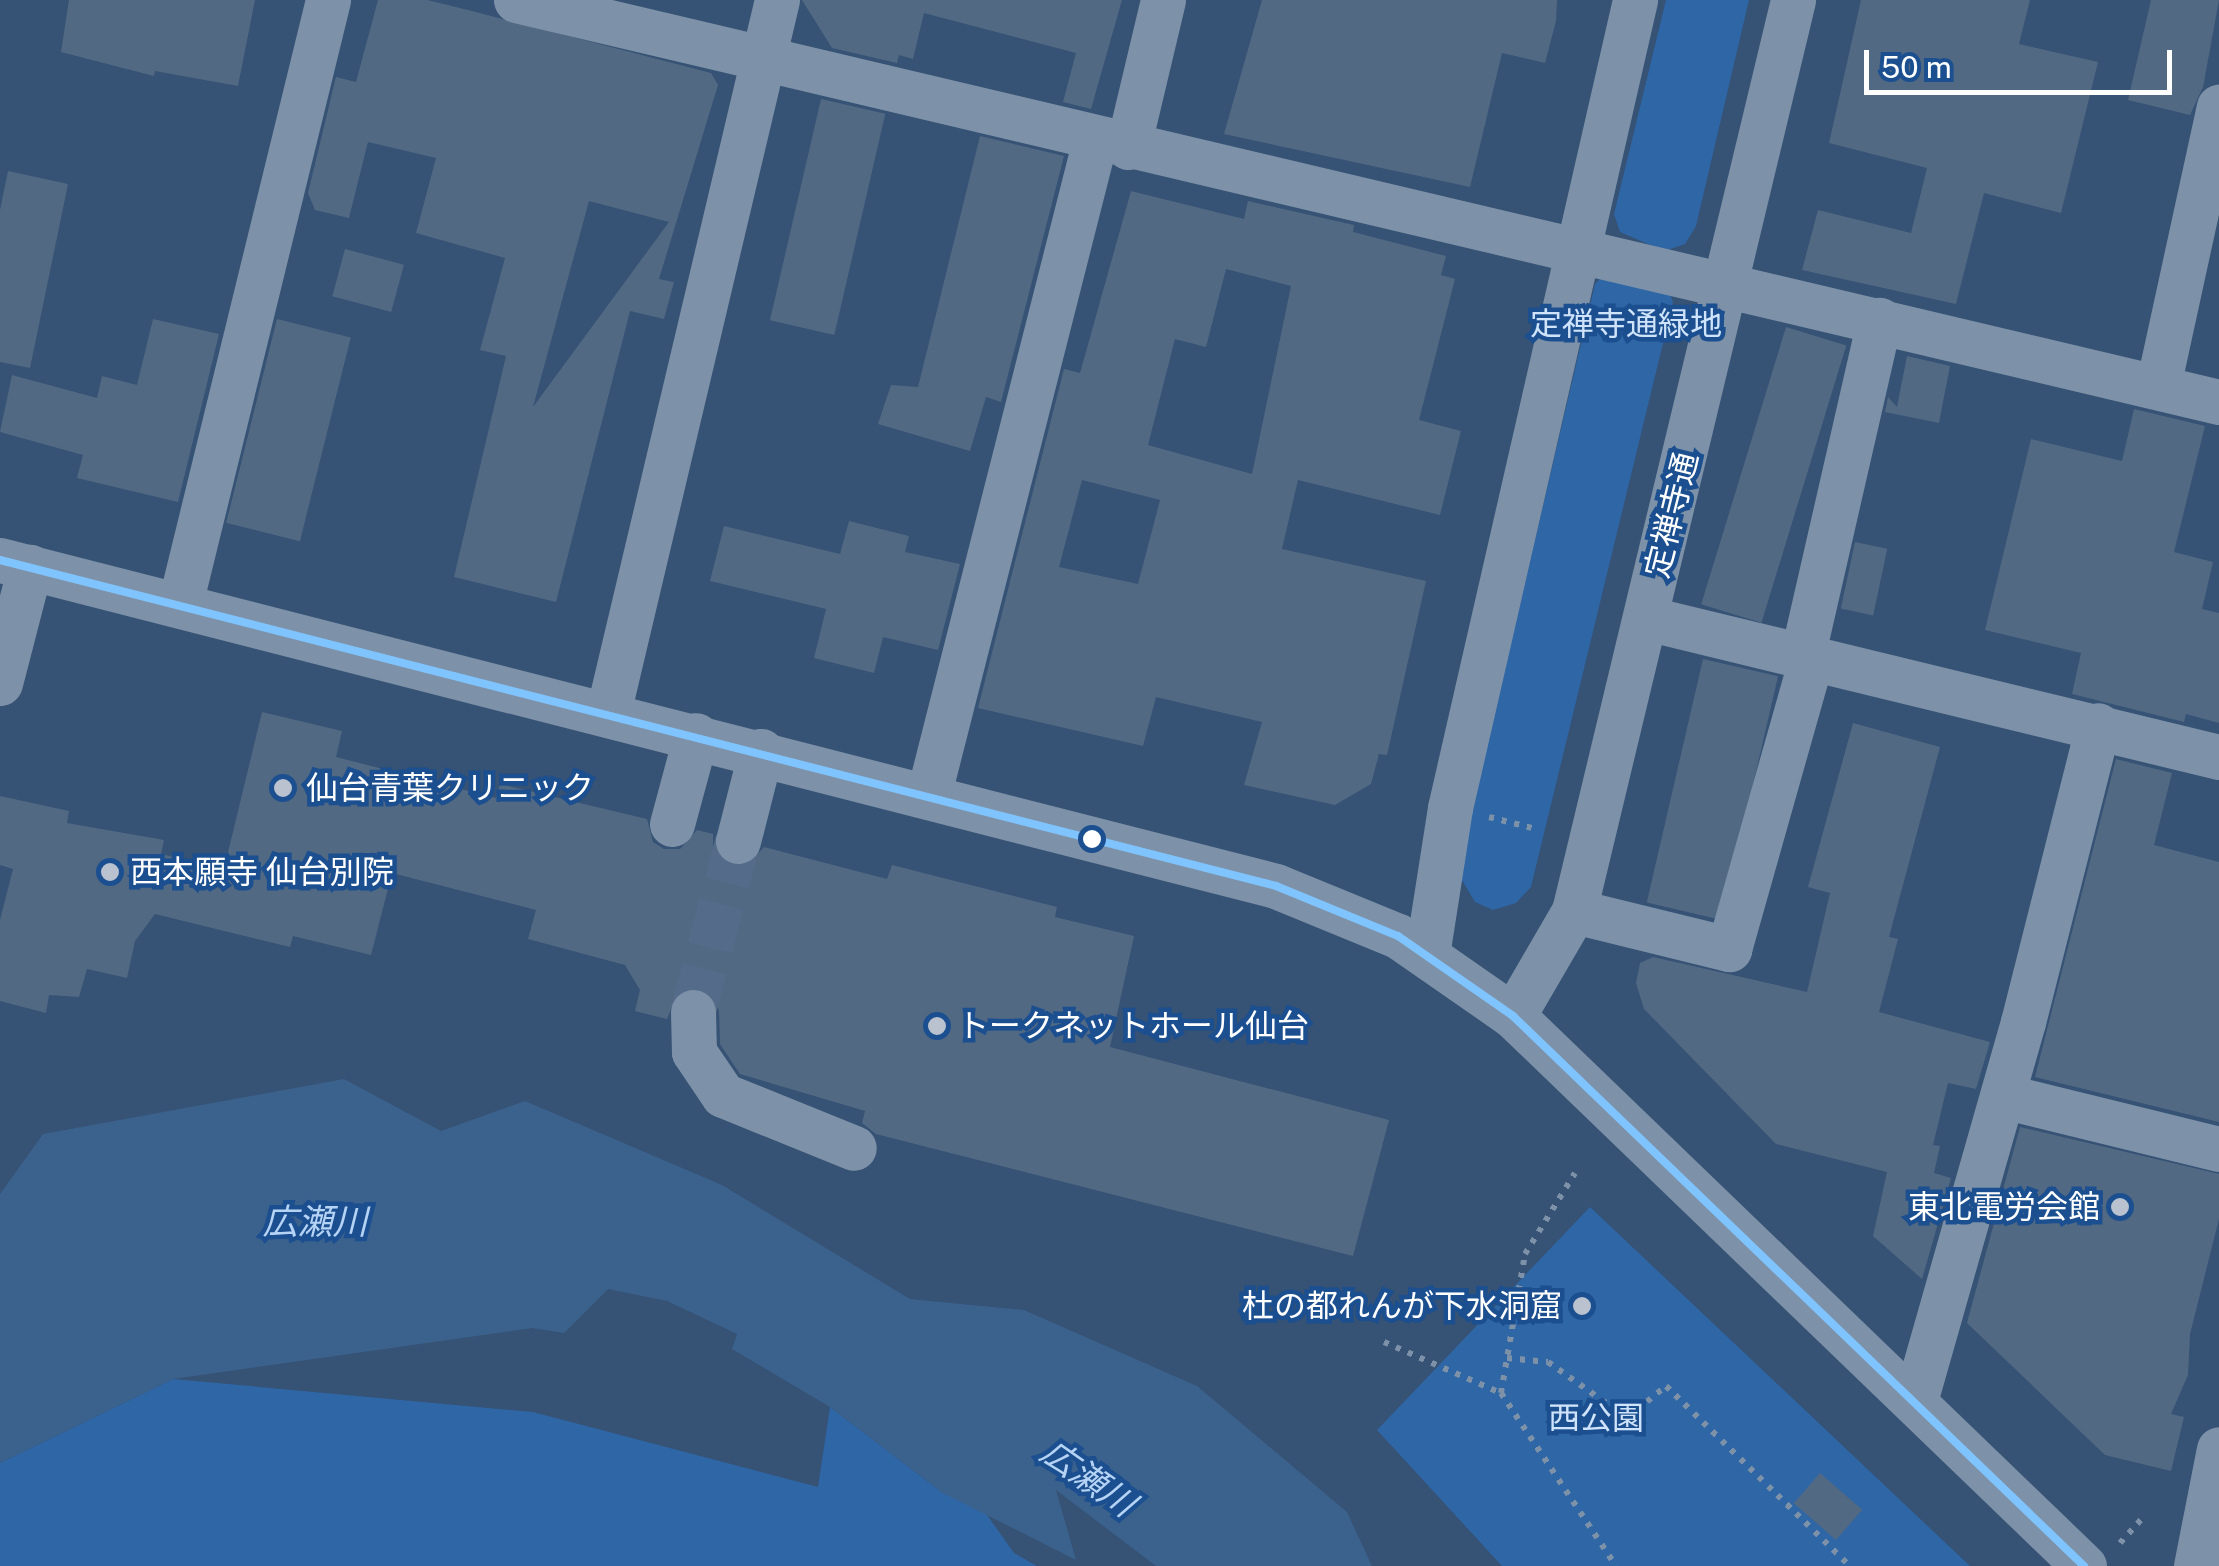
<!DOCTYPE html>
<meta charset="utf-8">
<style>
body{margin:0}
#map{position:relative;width:2219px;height:1566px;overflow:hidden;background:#365274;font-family:"Public Sans","Noto Sans JP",sans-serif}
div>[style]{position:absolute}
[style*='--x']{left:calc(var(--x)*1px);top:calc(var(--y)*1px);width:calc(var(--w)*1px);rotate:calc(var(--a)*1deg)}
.green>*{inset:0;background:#2f66a5}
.water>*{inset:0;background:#3b618d}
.building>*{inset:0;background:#526984;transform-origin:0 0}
.minor-tunnel>*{height:45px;margin-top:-22.5px;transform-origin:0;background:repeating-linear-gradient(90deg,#546c89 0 45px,transparent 0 67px)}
.path>*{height:6px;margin-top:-3px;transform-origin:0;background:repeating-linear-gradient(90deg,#7d92a8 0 5px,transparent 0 13px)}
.minor>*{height:45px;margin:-22.5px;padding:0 22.5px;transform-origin:22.5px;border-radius:22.5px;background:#7d92a8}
.bus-1>*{height:8px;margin:-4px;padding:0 4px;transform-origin:4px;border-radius:4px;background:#80c4ff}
.dots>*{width:28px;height:28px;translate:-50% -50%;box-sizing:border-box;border:5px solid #1b4f8f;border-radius:50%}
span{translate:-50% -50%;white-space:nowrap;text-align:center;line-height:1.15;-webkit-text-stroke:9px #1b4f8f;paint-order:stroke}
.park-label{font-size:32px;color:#cfe3fa}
.street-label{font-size:32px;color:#fff}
.poi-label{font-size:32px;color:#fff}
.left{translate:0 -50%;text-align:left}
.right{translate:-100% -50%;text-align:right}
.water-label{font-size:35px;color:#b5d3f5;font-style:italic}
.scale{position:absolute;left:1864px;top:50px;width:308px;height:45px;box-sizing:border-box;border:5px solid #fff;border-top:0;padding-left:12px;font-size:30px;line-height:35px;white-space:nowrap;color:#fff;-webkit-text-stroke:8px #1b4f8f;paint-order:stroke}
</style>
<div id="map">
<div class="green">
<i style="clip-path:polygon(1666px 0,1749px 0,1696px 226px,1685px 244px,1664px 251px,1620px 232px,1614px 214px)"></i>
<i style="clip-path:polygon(1606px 273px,1668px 288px,1673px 302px,1531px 887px,1516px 903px,1493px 910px,1475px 902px,1457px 872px,1595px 284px)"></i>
<i style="clip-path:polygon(1590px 1207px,1970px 1566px,1502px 1566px,1377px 1430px)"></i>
<i style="clip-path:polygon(173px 1379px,533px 1412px,818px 1487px,830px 1407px,943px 1493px,985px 1512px,1014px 1553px,1037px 1566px,0 1566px,0 1463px)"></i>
</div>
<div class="water">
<i style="clip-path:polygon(344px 1079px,441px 1131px,525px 1101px,722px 1185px,910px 1299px,1024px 1310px,1197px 1386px,1347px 1512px,1372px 1566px,1156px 1566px,1056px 1490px,1076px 1560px,943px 1493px,830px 1407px,732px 1349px,737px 1334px,667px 1301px,608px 1289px,564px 1333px,532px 1328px,173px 1379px,0 1463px,0 1194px,43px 1134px)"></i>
</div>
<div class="building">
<i style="clip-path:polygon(69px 0,255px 0,238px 86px,155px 71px,154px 76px,61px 52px)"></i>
<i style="clip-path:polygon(evenodd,378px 0,427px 0,468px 10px,711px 73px,718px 85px,659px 279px,674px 282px,664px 319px,630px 311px,556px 602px,454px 577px,506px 356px,480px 350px,505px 258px,416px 233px,436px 158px,368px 142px,349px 218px,315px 210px,308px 193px,336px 77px,356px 82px,378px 0,589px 201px,669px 222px,533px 407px,589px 201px)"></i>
<i style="clip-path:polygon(802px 0,1122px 0,1091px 109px,1063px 102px,1076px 53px,924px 13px,913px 59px,899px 55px,897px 63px,832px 48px)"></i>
<i style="clip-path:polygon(1262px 0,1557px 0,1556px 21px,1545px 63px,1502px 53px,1470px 187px,1224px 134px)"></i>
<i style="clip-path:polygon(1861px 0,2030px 0,2019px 44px,2098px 62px,2061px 213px,1984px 193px,1956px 304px,1802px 270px,1818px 210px,1911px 233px,1927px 168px,1829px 143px)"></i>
<i style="clip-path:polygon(2151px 0,2219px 0,2203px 87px,2190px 115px,2128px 100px)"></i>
<i style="left:821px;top:99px;width:66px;height:227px;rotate:13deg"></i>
<i style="clip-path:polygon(980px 136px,1064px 156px,1001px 402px,986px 397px,970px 451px,878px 424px,891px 385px,918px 387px)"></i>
<i style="clip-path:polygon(8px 171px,68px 184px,30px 368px,0 362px,0 210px)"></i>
<i style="clip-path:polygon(evenodd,1131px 191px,1244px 219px,1248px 201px,1354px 225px,1353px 232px,1446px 256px,1441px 275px,1455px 279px,1419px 420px,1461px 431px,1440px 515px,1298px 480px,1282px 549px,1426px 581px,1387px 755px,1379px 754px,1371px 784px,1335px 805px,1244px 785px,1262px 722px,1156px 697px,1143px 746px,978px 708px,1064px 369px,1080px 373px,1131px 191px,1226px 269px,1291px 286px,1252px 474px,1148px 445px,1175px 339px,1206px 347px,1226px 269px,1131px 191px,1082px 480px,1160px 500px,1138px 584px,1059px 567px,1082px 480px)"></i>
<i style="left:345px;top:249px;width:61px;height:49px;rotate:15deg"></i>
<i style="clip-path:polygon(153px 319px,219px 334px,178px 502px,77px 478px,83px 455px,0 432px,12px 375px,97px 398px,102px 376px,137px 385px)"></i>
<i style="left:277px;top:319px;width:76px;height:210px;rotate:14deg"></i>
<i style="left:1786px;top:327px;width:63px;height:290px;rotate:17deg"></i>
<i style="clip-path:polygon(1907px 356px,1950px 366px,1939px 423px,1885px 412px,1888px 397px,1897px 407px)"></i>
<i style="clip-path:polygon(2134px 409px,2205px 426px,2174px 552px,2213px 562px,2202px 609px,2219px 613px,2219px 723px,2186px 714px,2184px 722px,2072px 694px,2081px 653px,1985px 630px,2031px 439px,2122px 461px)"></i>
<i style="clip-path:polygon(849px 521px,909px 536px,905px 552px,960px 564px,938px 650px,883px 637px,874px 673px,814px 658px,826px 609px,710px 581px,724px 526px,840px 554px)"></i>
<i style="left:1855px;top:542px;width:33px;height:68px;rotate:12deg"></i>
<i style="left:1703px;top:659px;width:77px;height:250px;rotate:13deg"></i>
<i style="clip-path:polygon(262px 712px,342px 731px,336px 757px,496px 798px,500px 784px,647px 819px,653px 842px,664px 849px,680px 849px,697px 830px,713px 834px,713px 849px,731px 866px,746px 866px,764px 847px,887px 879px,892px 865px,1057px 907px,1055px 917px,1134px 936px,1110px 1047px,1389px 1120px,1353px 1256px,876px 1134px,862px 1123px,865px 1111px,740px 1074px,720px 1044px,719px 1010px,705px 989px,679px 990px,667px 1019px,635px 1011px,640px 990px,625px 965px,528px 939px,536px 910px,392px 873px,371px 955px,293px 936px,290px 947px,155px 914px,135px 941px,127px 978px,87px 969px,79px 997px,49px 995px,46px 1013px,0 1001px,0 920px,13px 869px,0 865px,0 796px,69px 811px,67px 823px,164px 840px,161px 854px,224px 869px)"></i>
<i style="clip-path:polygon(1853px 723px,1940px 747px,1889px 937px,1898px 939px,1879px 1012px,1990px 1042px,1976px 1089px,1948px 1083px,1933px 1145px,1940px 1146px,1934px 1173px,1951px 1178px,1922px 1279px,1873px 1236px,1887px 1172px,1776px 1144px,1644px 1009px,1636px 983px,1640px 963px,1653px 957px,1807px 992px,1830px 893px,1808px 887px)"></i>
<i style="clip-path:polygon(2116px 759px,2172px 773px,2154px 845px,2219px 862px,2219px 1122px,2035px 1077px)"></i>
<i style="clip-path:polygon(2020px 1127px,2219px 1174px,2219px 1219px,2190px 1334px,2188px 1375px,2171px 1414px,2184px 1417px,2171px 1471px,2105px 1455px,1967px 1323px)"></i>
<i style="left:1820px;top:1473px;width:56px;height:40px;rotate:41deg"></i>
</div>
<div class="minor-tunnel">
<i style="--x:693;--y:1012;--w:177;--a:-75.3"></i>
</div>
<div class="path">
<i style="--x:1489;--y:817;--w:44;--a:14.3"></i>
<i style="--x:1384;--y:1342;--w:128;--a:23.6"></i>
<i style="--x:1501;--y:1393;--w:208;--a:56.4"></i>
<i style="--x:1507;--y:1358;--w:41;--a:5.6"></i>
<i style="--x:1548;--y:1362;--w:97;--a:35.3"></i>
<i style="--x:1627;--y:1418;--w:50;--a:-39.4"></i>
<i style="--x:1666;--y:1386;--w:257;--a:44.4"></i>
<i style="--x:1501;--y:1393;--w:141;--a:-80.2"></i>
<i style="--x:1525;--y:1254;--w:95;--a:-58.3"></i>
<i style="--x:2120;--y:1543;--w:36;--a:-48"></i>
</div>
<div class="minor">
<i style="--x:516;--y:0;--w:1750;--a:13.28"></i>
<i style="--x:1128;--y:147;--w:151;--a:-76.6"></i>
<i style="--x:2158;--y:386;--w:286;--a:-77.7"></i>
<i style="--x:0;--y:560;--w:1317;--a:14.33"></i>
<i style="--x:1276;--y:886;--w:132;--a:22.3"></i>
<i style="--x:1398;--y:936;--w:140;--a:34.8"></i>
<i style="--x:1513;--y:1016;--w:793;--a:43.93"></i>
<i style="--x:180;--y:604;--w:622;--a:-76.23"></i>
<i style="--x:1646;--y:618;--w:590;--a:13.64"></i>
<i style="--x:1803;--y:653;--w:342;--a:-77.1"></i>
<i style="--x:0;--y:683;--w:120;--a:-75.5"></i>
<i style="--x:608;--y:713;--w:733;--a:-76.67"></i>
<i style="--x:929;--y:793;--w:674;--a:-75.74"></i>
<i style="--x:672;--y:824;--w:92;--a:-74.9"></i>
<i style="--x:738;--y:841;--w:93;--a:-75.7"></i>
<i style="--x:1574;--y:911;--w:160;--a:13.8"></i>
<i style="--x:1729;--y:949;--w:305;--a:-74.2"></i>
<i style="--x:1427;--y:955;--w:149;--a:-81.1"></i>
<i style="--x:1450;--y:808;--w:829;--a:-77.1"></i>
<i style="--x:693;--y:1012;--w:40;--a:88.6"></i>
<i style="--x:694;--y:1052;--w:52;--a:56"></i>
<i style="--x:723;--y:1095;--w:141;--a:22"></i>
<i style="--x:1513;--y:1016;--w:121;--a:-59.8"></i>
<i style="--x:1574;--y:911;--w:937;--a:-76.48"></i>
<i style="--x:2003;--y:1096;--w:222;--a:13.8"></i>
<i style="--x:1915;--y:1401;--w:394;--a:-74.1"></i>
<i style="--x:2023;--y:1022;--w:306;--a:-75.8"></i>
<i style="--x:2196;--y:1566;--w:119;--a:-78.9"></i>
</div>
<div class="bus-1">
<i style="--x:0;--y:560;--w:1317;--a:14.33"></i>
<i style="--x:1276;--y:886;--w:132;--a:22.3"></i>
<i style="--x:1398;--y:936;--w:140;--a:34.8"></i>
<i style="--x:1513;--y:1016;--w:793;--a:43.93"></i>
</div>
<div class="dots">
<i style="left:283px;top:788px;background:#b9c2ce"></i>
<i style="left:1092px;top:839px;background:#fff"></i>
<i style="left:110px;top:872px;background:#b9c2ce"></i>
<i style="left:937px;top:1026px;background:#b9c2ce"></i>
<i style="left:2120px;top:1207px;background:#b9c2ce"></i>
<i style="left:1582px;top:1306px;background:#b9c2ce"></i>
</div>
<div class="park-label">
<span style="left:1626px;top:324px">定禅寺通緑地</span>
<span style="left:1596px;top:1418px">西公園</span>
</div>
<div class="street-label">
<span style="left:1672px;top:515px;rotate:-76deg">定禅寺通</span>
</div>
<div class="poi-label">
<span class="left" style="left:306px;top:788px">仙台青葉クリニック</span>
<span class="left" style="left:130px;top:872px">西本願寺 仙台別院</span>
<span class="left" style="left:957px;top:1026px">トークネットホール仙台</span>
<span class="right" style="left:2100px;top:1207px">東北電労会館</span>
<span class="right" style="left:1562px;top:1306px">杜の都れんが下水洞窟</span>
</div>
<div class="water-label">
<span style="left:315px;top:1222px">広瀬川</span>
<span style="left:1088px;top:1478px;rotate:35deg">広瀬川</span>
</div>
<div class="scale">50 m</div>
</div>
